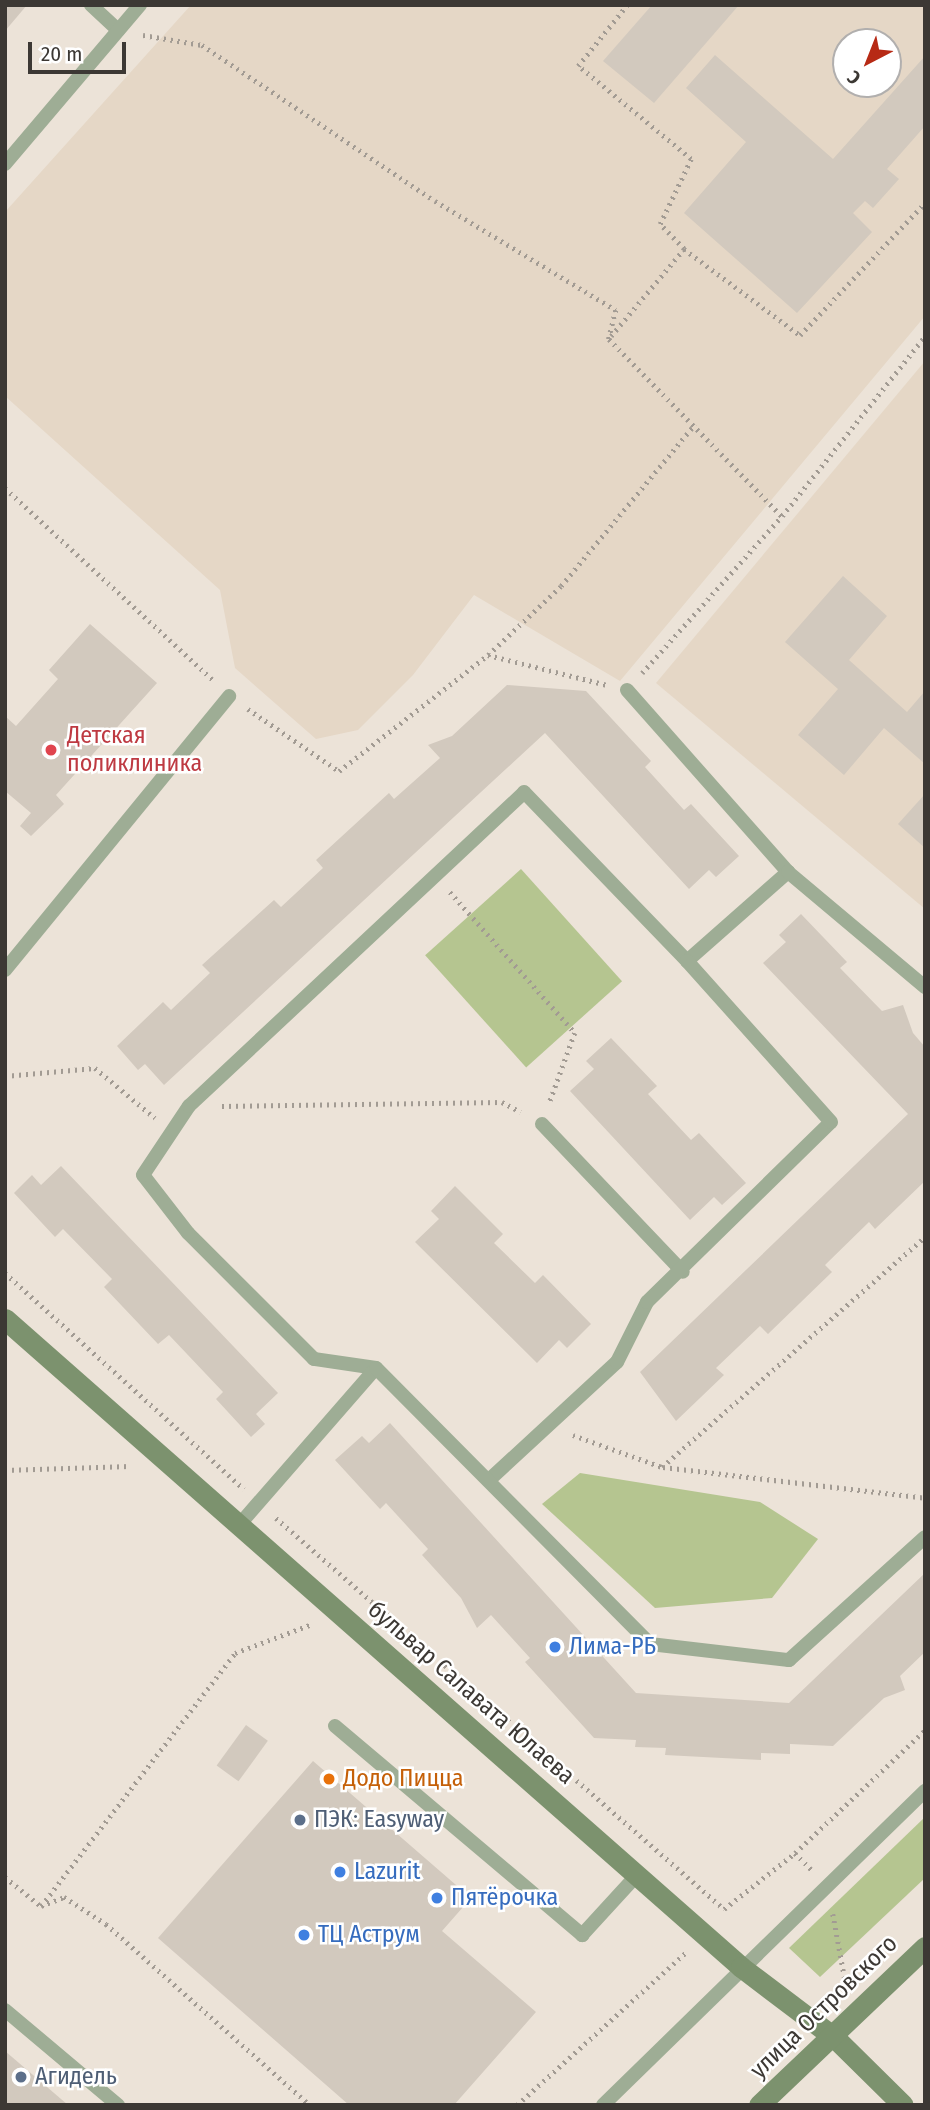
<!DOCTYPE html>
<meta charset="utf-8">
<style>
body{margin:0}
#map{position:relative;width:930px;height:2110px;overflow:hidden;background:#ece3d8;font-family:"Fira Sans Condensed",sans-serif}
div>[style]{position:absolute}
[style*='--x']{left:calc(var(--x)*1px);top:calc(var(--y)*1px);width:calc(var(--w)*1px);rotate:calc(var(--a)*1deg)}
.built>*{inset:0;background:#e5d7c6}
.green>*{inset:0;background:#b5c590;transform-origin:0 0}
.building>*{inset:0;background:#d2c9be;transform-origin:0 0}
.path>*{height:4.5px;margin-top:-2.25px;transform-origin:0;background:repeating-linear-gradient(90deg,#a29b93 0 2px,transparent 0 7px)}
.lane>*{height:14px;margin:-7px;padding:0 7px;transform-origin:7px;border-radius:7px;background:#9ead95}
.secondary>*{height:21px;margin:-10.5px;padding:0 10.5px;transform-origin:10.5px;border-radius:10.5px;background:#7c926e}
.dots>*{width:19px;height:19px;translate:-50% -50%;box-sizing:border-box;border:4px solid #fff;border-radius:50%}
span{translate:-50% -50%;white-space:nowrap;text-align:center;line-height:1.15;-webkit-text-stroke:5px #fff;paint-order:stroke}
.health-label{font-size:24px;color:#be3a42}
.left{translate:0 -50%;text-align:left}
.shop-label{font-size:24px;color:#366cbe}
.street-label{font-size:24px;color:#3c3834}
.food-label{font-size:24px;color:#c56008}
.service-label{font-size:24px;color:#4e5e75}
.frame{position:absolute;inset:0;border:7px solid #3c3834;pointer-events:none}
.north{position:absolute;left:832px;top:28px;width:70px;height:70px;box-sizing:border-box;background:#fff;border:2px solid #b1afae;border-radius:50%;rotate:222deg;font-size:19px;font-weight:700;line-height:28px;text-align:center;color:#3c3834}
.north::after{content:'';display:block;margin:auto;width:24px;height:32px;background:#b72a15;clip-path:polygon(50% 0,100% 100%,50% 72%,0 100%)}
.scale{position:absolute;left:28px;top:42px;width:98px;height:32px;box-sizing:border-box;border:4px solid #3c3834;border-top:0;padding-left:9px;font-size:21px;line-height:24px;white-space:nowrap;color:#3c3834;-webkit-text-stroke:5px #fff;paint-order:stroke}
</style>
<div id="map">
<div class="built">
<i style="clip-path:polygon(evenodd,191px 5px,925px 5px,925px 316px,620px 681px,474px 595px,413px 675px,358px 730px,316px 739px,235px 668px,220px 590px,5px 396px,5px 212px,191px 5px,846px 42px,888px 42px,888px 84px,846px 84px,846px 42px)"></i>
<i style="clip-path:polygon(925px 361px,925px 909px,656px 683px)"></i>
</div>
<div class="green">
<i style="left:521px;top:869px;width:151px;height:129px;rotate:48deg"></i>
<i style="clip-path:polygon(580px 1473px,760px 1502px,818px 1539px,772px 1598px,655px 1608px,542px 1504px)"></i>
<i style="clip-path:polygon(925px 1817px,925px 1878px,820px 1977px,789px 1948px)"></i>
</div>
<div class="building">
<i style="clip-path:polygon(5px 5px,27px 5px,5px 31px)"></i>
<i style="clip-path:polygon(652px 5px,739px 5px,654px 103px,603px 61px)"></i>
<i style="clip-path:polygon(715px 55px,833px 159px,925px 56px,925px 126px,887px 169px,899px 179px,873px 208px,865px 201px,853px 213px,872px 232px,797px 313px,684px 213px,746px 142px,686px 88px)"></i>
<i style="clip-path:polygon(843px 576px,887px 616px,849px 660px,907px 712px,925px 691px,925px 764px,884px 728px,844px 775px,798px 735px,838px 689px,785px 642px)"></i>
<i style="clip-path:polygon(90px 624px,157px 683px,56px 795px,64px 804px,31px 836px,20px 826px,31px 813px,5px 791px,5px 716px,16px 726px,58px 679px,49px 670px)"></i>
<i style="clip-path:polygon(507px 685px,586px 691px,651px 761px,645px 767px,684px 810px,691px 804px,739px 856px,716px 877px,709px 870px,689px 889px,545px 733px,164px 1085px,145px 1064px,138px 1070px,117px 1046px,163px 1002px,171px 1010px,210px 973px,202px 965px,274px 900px,281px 907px,323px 868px,316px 860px,389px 793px,394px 799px,440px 758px,428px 745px,452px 736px)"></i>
<i style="clip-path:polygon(925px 794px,925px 848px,898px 824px)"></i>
<i style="clip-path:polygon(801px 914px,847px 962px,840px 968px,882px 1011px,903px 1005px,913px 1033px,925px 1047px,925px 1181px,875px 1229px,869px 1222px,825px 1265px,832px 1272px,768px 1334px,760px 1326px,716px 1368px,724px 1375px,676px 1421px,640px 1372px,908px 1114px,763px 963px,786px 942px,779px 935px)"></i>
<i style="clip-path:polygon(611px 1038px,657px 1086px,648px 1094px,691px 1140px,699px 1133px,746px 1183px,722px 1205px,714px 1197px,690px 1220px,570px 1091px,594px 1069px,586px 1061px)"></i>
<i style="clip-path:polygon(61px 1166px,278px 1393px,256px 1414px,265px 1424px,251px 1437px,216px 1399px,223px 1392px,169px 1335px,158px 1344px,104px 1287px,112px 1279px,63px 1229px,55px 1237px,14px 1193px,32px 1175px,41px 1185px)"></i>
<i style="clip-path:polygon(455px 1186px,503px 1234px,494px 1243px,535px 1283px,543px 1275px,591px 1324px,567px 1348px,559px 1340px,537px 1363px,415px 1242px,439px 1219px,431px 1211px)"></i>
<i style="clip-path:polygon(390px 1423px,636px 1693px,789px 1703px,925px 1573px,925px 1652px,900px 1676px,905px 1690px,884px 1698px,833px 1746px,790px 1744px,790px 1754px,761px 1753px,761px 1760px,665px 1755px,666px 1748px,635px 1747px,636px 1740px,594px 1738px,525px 1662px,530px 1658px,491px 1615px,477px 1628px,461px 1598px,422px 1555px,428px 1549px,386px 1503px,380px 1509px,335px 1460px,362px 1436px,369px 1443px)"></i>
<i style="left:246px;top:1725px;width:27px;height:50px;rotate:36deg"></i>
<i style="clip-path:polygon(313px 1761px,471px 1898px,442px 1931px,536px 2012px,454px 2105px,349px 2105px,158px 1938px)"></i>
<i style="clip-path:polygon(5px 2051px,68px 2105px,5px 2105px)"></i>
</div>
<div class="path">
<i style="--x:143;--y:35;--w:60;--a:9.6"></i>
<i style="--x:202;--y:45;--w:280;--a:33.8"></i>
<i style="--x:435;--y:201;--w:211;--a:31.1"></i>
<i style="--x:616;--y:310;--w:30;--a:104"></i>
<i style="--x:609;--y:339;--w:248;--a:45.7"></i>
<i style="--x:684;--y:249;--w:144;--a:36.6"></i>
<i style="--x:800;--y:335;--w:182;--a:-46.6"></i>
<i style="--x:611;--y:336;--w:114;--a:-50"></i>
<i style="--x:684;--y:249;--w:35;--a:-134"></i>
<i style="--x:660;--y:224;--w:72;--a:-64.5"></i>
<i style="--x:691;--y:159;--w:146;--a:-140.5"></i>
<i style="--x:578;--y:66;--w:78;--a:-51.2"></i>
<i style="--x:5;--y:488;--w:284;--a:42.7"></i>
<i style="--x:488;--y:655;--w:100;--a:-43.4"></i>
<i style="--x:561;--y:586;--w:210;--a:-50.4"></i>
<i style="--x:642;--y:673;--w:210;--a:-48.3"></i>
<i style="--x:782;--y:516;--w:230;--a:-51.5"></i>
<i style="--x:248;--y:709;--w:110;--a:34.3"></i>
<i style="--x:339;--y:771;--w:189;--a:-37.9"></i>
<i style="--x:488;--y:655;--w:123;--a:14.1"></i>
<i style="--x:450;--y:892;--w:188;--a:48.4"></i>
<i style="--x:575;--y:1033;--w:76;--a:110.1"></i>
<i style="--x:5;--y:1076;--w:90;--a:-5.1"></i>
<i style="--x:95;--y:1068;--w:78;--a:39.8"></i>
<i style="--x:222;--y:1106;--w:280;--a:-0.8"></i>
<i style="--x:502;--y:1102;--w:21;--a:28"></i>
<i style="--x:5;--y:1273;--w:322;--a:42.1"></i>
<i style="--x:573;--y:1435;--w:95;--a:19.8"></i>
<i style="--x:662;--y:1467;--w:349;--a:-41.2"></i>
<i style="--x:663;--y:1467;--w:264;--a:6.7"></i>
<i style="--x:5;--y:1470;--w:125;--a:-1.8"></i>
<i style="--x:276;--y:1518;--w:595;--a:41.11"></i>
<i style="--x:724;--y:1909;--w:90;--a:-38.3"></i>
<i style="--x:795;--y:1853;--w:179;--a:-43.4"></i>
<i style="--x:795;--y:1853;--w:24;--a:45"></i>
<i style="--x:5;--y:1877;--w:46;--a:38.9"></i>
<i style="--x:41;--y:1906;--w:25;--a:-21"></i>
<i style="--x:64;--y:1897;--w:50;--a:32.7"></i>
<i style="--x:106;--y:1924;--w:273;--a:41.6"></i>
<i style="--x:41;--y:1906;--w:319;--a:-52.5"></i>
<i style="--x:235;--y:1653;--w:82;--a:-20.6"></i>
<i style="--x:833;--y:1914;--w:72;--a:79.6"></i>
<i style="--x:517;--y:2105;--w:227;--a:-42.1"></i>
</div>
<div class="lane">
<i style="--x:91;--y:5;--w:37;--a:43"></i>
<i style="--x:5;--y:164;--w:209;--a:-49.7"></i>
<i style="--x:627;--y:690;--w:243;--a:48.5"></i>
<i style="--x:5;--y:970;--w:354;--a:-50.7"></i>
<i style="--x:542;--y:1124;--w:204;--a:46.4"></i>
<i style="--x:376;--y:1368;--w:63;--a:-171.7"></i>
<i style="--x:314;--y:1359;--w:178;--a:-135"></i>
<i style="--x:188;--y:1233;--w:73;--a:-127.8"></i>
<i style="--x:143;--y:1175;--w:83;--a:-56.3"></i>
<i style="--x:189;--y:1106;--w:459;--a:-43.1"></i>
<i style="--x:524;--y:792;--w:235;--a:46"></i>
<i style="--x:687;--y:961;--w:135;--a:-41.4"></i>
<i style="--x:788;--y:872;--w:179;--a:40"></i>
<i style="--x:489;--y:1480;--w:174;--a:-42.7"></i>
<i style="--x:617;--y:1362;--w:67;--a:-63.4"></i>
<i style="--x:647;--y:1302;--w:257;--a:-44.4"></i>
<i style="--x:831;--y:1122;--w:216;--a:-131.8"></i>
<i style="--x:239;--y:1525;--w:208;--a:-48.9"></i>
<i style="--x:376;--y:1368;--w:389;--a:45.2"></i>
<i style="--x:650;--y:1644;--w:140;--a:6.6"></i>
<i style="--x:789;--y:1660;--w:183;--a:-42.1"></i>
<i style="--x:335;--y:1726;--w:324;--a:40.2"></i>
<i style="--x:582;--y:1935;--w:81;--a:-47.5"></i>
<i style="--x:5;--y:2010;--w:148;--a:40.1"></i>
<i style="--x:603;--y:2105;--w:450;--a:-44.3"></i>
</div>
<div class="secondary">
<i style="--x:5;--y:1319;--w:981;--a:41.36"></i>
<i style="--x:741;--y:1967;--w:118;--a:37.1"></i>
<i style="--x:835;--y:2038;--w:95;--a:44.6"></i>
<i style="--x:759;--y:2105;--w:229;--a:-43.6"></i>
</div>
<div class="dots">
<i style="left:51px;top:750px;background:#e0444e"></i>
<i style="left:555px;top:1647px;background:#3f7fe0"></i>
<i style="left:329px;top:1779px;background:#e8710a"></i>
<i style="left:300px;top:1820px;background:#5c6f8a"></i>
<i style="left:340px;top:1872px;background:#3f7fe0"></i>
<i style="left:437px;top:1898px;background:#3f7fe0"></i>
<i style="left:304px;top:1935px;background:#3f7fe0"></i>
<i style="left:21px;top:2077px;background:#5c6f8a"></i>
</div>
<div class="health-label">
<span class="left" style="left:67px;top:750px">Детская<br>поликлиника</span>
</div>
<div class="shop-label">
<span class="left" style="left:569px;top:1647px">Лима-РБ</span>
<span class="left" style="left:354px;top:1872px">Lazurit</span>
<span class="left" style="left:451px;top:1898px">Пятёрочка</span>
<span class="left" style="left:318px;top:1935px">ТЦ Аструм</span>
</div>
<div class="street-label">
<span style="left:471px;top:1693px;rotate:41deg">бульвар Салавата Юлаева</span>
<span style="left:824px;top:2007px;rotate:-44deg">улица Островского</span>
</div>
<div class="food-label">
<span class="left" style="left:343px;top:1779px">Додо Пицца</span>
</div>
<div class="service-label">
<span class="left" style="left:314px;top:1820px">ПЭК: Easyway</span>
<span class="left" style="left:35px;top:2077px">Агидель</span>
</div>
<div class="frame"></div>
<div class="north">С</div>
<div class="scale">20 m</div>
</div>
